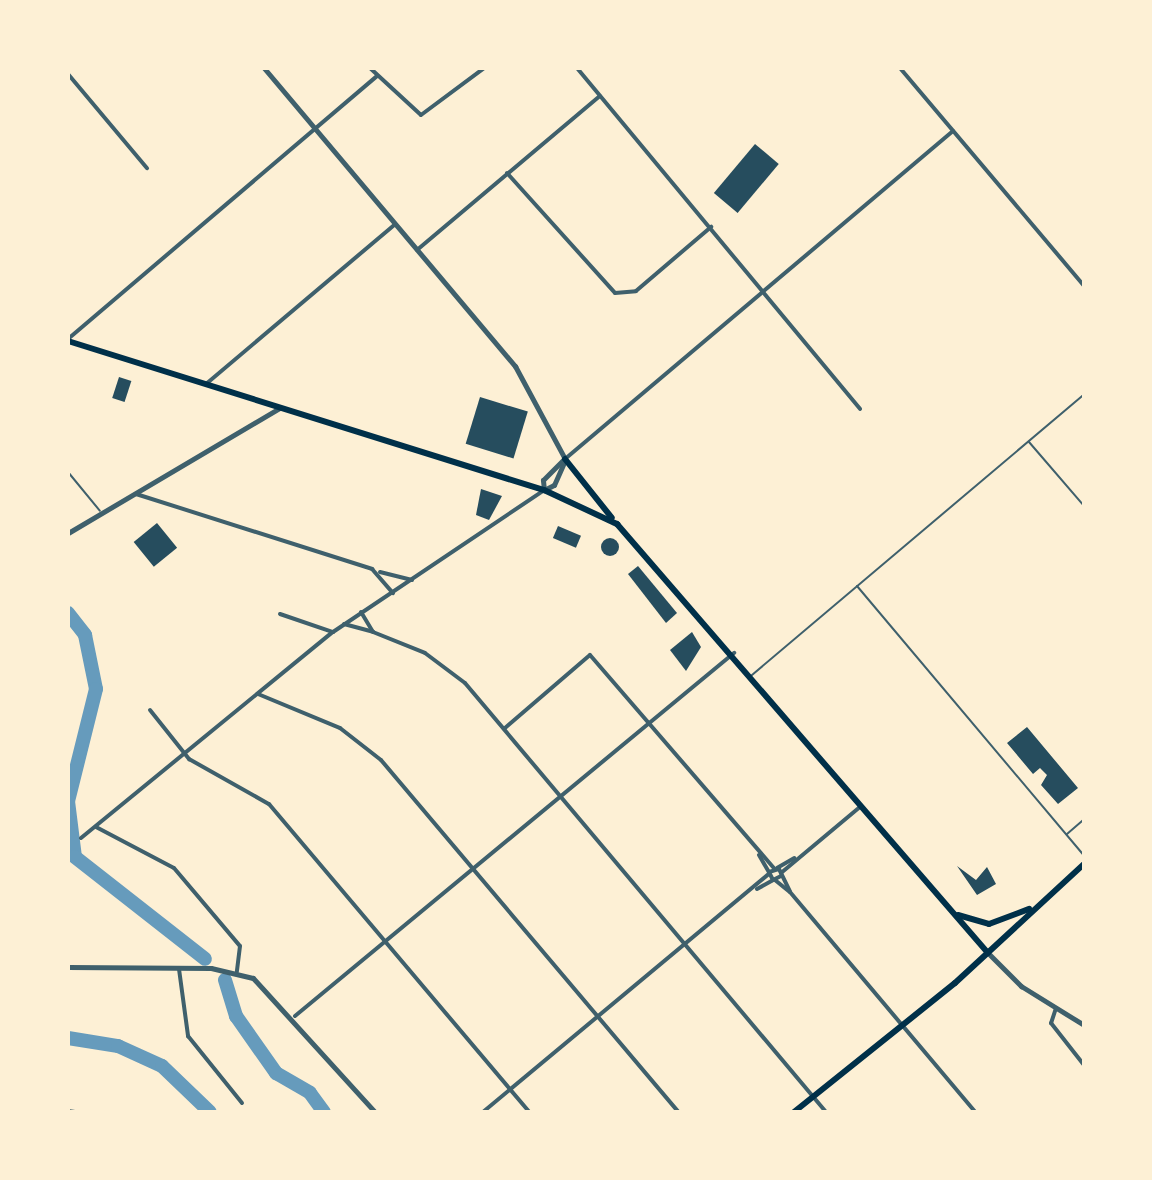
<!DOCTYPE html>
<style>
body{margin:0}
#map{position:relative;width:1152px;height:1180px;overflow:hidden;background:#fdf0d5;font-family:"IBM Plex Sans",sans-serif}
div>[style]{position:absolute}
[style*='--x']{left:calc(var(--x)*1px);top:calc(var(--y)*1px);width:calc(var(--w)*1px);rotate:calc(var(--a)*1deg)}
.river>*{height:14px;margin:-7px;padding:0 7px;transform-origin:7px;border-radius:7px;background:#669bbc}
.building>*{inset:0;background:#264d5e;transform-origin:0 0}
.round{border-radius:50%}
.service>*{height:2px;margin:-1px;padding:0 1px;transform-origin:1px;border-radius:1px;background:#3f606c}
.minor>*{height:4px;margin:-2px;padding:0 2px;transform-origin:2px;border-radius:2px;background:#3f606c}
.tertiary>*{height:5px;margin:-2.5px;padding:0 2.5px;transform-origin:2.5px;border-radius:2.5px;background:#3f606c}
.secondary>*{height:6px;margin:-3px;padding:0 3px;transform-origin:3px;border-radius:3px;background:#003049}
span{translate:-50% -50%;white-space:nowrap;text-align:center;line-height:1.15;-webkit-text-stroke:7px #fdf0d5;paint-order:stroke}
.frame{position:absolute;inset:0;border:70px solid #fdf0d5;pointer-events:none}
</style>
<div id="map">
<div class="river">
<i style="--x:68;--y:613;--w:28;--a:52"></i>
<i style="--x:85;--y:635;--w:55;--a:78.5"></i>
<i style="--x:96;--y:689;--w:115;--a:104"></i>
<i style="--x:68;--y:801;--w:56;--a:82.9"></i>
<i style="--x:75;--y:857;--w:165;--a:38.1"></i>
<i style="--x:225;--y:980;--w:38;--a:73"></i>
<i style="--x:236;--y:1016;--w:70;--a:54.9"></i>
<i style="--x:276;--y:1073;--w:39;--a:30"></i>
<i style="--x:310;--y:1093;--w:24;--a:54"></i>
<i style="--x:68;--y:1038;--w:51;--a:9.1"></i>
<i style="--x:118;--y:1046;--w:48;--a:24.4"></i>
<i style="--x:162;--y:1066;--w:66;--a:43.8"></i>
</div>
<div class="building">
<i style="left:755px;top:144px;width:31px;height:64px;rotate:40deg"></i>
<i style="left:119px;top:377px;width:13px;height:22px;rotate:18deg"></i>
<i style="left:480px;top:397px;width:50px;height:49px;rotate:17deg"></i>
<i style="clip-path:polygon(481px 489px,502px 496px,489px 520px,476px 515px)"></i>
<i style="left:157px;top:523px;width:32px;height:30px;rotate:51deg"></i>
<i style="left:558px;top:526px;width:25px;height:13px;rotate:23deg"></i>
<i class="round" style="left:601px;top:538px;width:18px;height:18px"></i>
<i style="clip-path:polygon(638px 566px,677px 613px,666px 623px,628px 574px)"></i>
<i style="clip-path:polygon(692px 632px,701px 647px,686px 671px,670px 650px)"></i>
<i style="clip-path:polygon(1027px 727px,1078px 788px,1058px 804px,1041px 785px,1047px 775px,1040px 768px,1033px 774px,1007px 743px)"></i>
<i style="clip-path:polygon(957px 866px,976px 880px,987px 867px,996px 884px,977px 895px)"></i>
</div>
<div class="service">
<i style="--x:1029;--y:442;--w:84;--a:49.3"></i>
<i style="--x:68;--y:472;--w:50;--a:50.6"></i>
<i style="--x:857;--y:586;--w:353;--a:49.9"></i>
<i style="--x:752;--y:675;--w:435;--a:-40.2"></i>
<i style="--x:1067;--y:834;--w:23;--a:-41"></i>
</div>
<div class="minor">
<i style="--x:370;--y:68;--w:69;--a:42.7"></i>
<i style="--x:421;--y:115;--w:79;--a:-36.7"></i>
<i style="--x:577;--y:68;--w:443;--a:50.3"></i>
<i style="--x:900;--y:68;--w:285;--a:49.8"></i>
<i style="--x:68;--y:74;--w:123;--a:50"></i>
<i style="--x:507;--y:173;--w:161;--a:48"></i>
<i style="--x:615;--y:293;--w:21;--a:-5"></i>
<i style="--x:636;--y:291;--w:99;--a:-40.5"></i>
<i style="--x:417;--y:250;--w:239;--a:-40.1"></i>
<i style="--x:68;--y:339;--w:406;--a:-40.4"></i>
<i style="--x:206;--y:384;--w:248;--a:-40.2"></i>
<i style="--x:565;--y:459;--w:508;--a:-40.21"></i>
<i style="--x:136;--y:494;--w:248;--a:17.6"></i>
<i style="--x:372;--y:569;--w:32;--a:49"></i>
<i style="--x:380;--y:572;--w:33;--a:14"></i>
<i style="--x:361;--y:612;--w:23;--a:59"></i>
<i style="--x:373;--y:632;--w:56;--a:22"></i>
<i style="--x:425;--y:653;--w:50;--a:36.9"></i>
<i style="--x:465;--y:683;--w:561;--a:49.92"></i>
<i style="--x:280;--y:614;--w:56;--a:18.8"></i>
<i style="--x:344;--y:624;--w:30;--a:15"></i>
<i style="--x:258;--y:694;--w:89;--a:22.5"></i>
<i style="--x:340;--y:728;--w:52;--a:38"></i>
<i style="--x:381;--y:760;--w:461;--a:49.8"></i>
<i style="--x:150;--y:710;--w:63;--a:51.5"></i>
<i style="--x:189;--y:759;--w:92;--a:29.4"></i>
<i style="--x:269;--y:804;--w:403;--a:49.8"></i>
<i style="--x:505;--y:728;--w:112;--a:-40.7"></i>
<i style="--x:590;--y:655;--w:281;--a:49.2"></i>
<i style="--x:96;--y:827;--w:88;--a:27.7"></i>
<i style="--x:174;--y:868;--w:102;--a:49.8"></i>
<i style="--x:240;--y:946;--w:26;--a:97"></i>
<i style="--x:81;--y:838;--w:325;--a:-39.3"></i>
<i style="--x:333;--y:632;--w:254;--a:-33.9"></i>
<i style="--x:759;--y:855;--w:20;--a:60"></i>
<i style="--x:777;--y:868;--w:20;--a:-30"></i>
<i style="--x:781;--y:873;--w:104;--a:-39.9"></i>
<i style="--x:781;--y:876;--w:9;--a:153"></i>
<i style="--x:773;--y:880;--w:9;--a:-117"></i>
<i style="--x:769;--y:872;--w:10;--a:-17"></i>
<i style="--x:779;--y:869;--w:25;--a:64"></i>
<i style="--x:790;--y:892;--w:287;--a:49.9"></i>
<i style="--x:775;--y:880;--w:19;--a:39"></i>
<i style="--x:757;--y:889;--w:18;--a:-29"></i>
<i style="--x:179;--y:969;--w:68;--a:82.3"></i>
<i style="--x:188;--y:1036;--w:86;--a:51.1"></i>
<i style="--x:1056;--y:1008;--w:16;--a:108"></i>
<i style="--x:1051;--y:1023;--w:53;--a:51.8"></i>
<i style="--x:295;--y:1016;--w:570;--a:-39.59"></i>
<i style="--x:68;--y:1111;--w:7;--a:8"></i>
<i style="--x:483;--y:1112;--w:372;--a:-39.8"></i>
</div>
<div class="tertiary">
<i style="--x:264;--y:68;--w:390;--a:49.9"></i>
<i style="--x:515;--y:366;--w:106;--a:61.7"></i>
<i style="--x:544;--y:490;--w:11;--a:-27"></i>
<i style="--x:554;--y:485;--w:27;--a:-66"></i>
<i style="--x:544;--y:490;--w:10;--a:-96"></i>
<i style="--x:543;--y:480;--w:30;--a:-45"></i>
<i style="--x:68;--y:533;--w:245;--a:-30.6"></i>
<i style="--x:988;--y:953;--w:47;--a:45"></i>
<i style="--x:1021;--y:986;--w:74;--a:31.8"></i>
<i style="--x:68;--y:967;--w:143;--a:0.4"></i>
<i style="--x:211;--y:968;--w:43;--a:13.4"></i>
<i style="--x:253;--y:978;--w:181;--a:47.7"></i>
</div>
<div class="secondary">
<i style="--x:68;--y:341;--w:499;--a:17.4"></i>
<i style="--x:544;--y:490;--w:81;--a:25"></i>
<i style="--x:617;--y:524;--w:567;--a:49.15"></i>
<i style="--x:565;--y:459;--w:75;--a:51.5"></i>
<i style="--x:958;--y:915;--w:32;--a:16"></i>
<i style="--x:989;--y:924;--w:43;--a:-20.6"></i>
<i style="--x:794;--y:1112;--w:206;--a:-38.7"></i>
<i style="--x:955;--y:983;--w:176;--a:-42.7"></i>
</div>
<div class="frame"></div>
</div>
